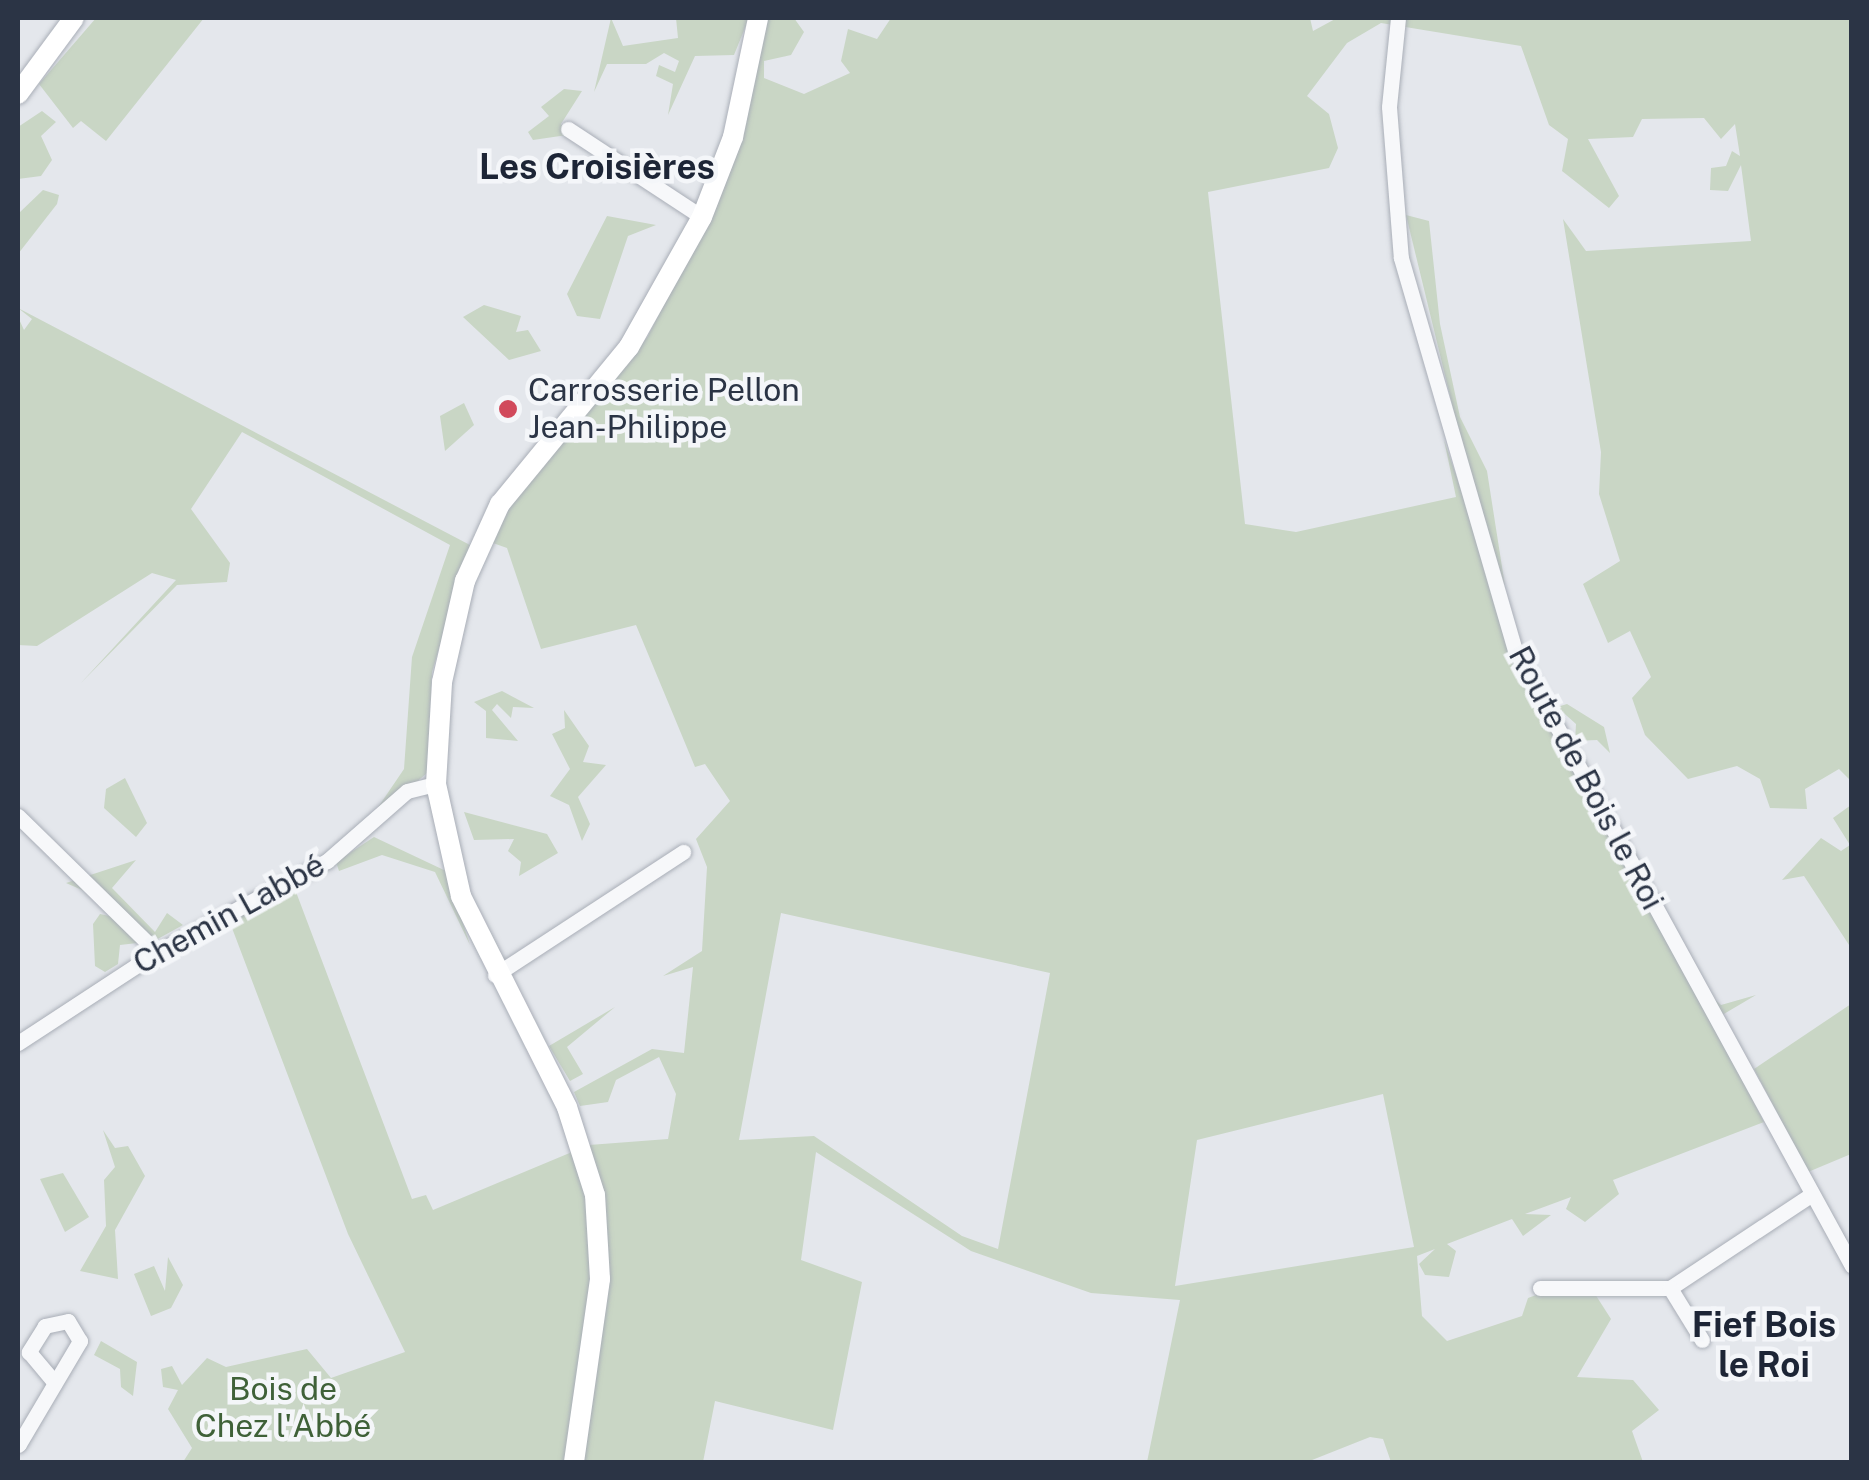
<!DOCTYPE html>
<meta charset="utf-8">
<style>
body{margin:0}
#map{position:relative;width:1869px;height:1480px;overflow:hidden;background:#e4e7ec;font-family:"Public Sans",sans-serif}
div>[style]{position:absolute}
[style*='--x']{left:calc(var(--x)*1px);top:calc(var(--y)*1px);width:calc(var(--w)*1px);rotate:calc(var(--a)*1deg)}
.green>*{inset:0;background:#c9d6c5}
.roads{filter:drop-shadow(0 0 2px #a9aeb7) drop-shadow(0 0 2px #a9aeb7)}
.minor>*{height:15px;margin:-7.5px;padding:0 7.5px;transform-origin:7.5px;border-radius:7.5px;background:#f7f8fa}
.major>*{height:20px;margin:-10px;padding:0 10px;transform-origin:10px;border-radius:10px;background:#fff}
.dots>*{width:28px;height:28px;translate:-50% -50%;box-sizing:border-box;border:5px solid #f4f6f9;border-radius:50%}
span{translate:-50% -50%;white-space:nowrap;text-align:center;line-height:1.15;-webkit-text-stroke:9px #f4f6f9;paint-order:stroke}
.poi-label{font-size:32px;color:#2b3445}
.left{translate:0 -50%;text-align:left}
.street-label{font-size:32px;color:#2b3445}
.park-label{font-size:32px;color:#3f6138}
.neighbourhood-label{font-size:35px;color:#1d2536;font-weight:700}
.frame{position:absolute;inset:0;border:20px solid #2b3445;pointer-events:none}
</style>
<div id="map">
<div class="green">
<i style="clip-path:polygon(96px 18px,204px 18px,106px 141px,81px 121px,73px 128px,39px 84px)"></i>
<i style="clip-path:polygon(611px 18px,623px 46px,678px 38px,676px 18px,749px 18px,734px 55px,695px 56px,668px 115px,673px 84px,656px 76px,659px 65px,675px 72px,679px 61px,664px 53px,646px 64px,607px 64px,594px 92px)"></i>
<i style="clip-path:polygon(evenodd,763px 18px,794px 18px,804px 32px,791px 55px,764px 61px,764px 78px,804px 94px,850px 73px,841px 61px,848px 29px,877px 39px,891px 18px,1310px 18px,1313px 31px,1337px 18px,1851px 18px,1851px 781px,1839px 769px,1805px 789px,1807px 809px,1770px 808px,1760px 779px,1737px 766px,1688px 779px,1645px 735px,1632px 698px,1651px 677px,1630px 631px,1608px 643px,1583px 584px,1620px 561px,1599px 494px,1601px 452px,1563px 219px,1586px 251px,1751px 241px,1741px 165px,1728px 191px,1710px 190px,1711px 168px,1726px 166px,1732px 151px,1740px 156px,1735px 124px,1721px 139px,1704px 118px,1642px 119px,1633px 137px,1588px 139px,1619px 196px,1609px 208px,1562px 171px,1568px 139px,1549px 125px,1521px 46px,1381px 23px,1347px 43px,1307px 96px,1329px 114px,1338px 148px,1329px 168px,1208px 192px,1245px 524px,1296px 532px,1456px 497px,1444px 440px,1524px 673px,1698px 984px,1721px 1005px,1756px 995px,1712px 1021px,1764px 1122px,1613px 1180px,1619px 1194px,1585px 1222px,1566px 1209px,1571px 1197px,1525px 1214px,1551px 1215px,1523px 1236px,1512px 1219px,1447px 1244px,1456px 1251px,1449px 1277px,1425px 1275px,1419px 1264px,1435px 1249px,1417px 1256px,1422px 1316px,1447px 1341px,1522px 1316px,1528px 1298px,1547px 1291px,1595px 1294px,1611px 1319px,1577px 1377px,1633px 1380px,1659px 1410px,1632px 1431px,1643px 1462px,1391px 1462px,1383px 1439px,1370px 1437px,1307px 1462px,1147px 1462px,1180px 1300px,1091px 1293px,971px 1251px,816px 1152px,801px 1260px,862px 1282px,833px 1430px,715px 1401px,703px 1462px,584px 1462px,608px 1265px,589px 1145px,668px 1139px,676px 1094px,659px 1057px,616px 1080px,608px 1102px,580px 1106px,574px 1092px,652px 1049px,684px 1053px,693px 967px,663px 976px,702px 951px,707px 867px,696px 839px,730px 801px,705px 764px,695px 767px,636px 625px,541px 649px,507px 548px,490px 542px,521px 489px,648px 336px,702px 228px,763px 18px,781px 913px,1050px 973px,998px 1249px,962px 1236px,814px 1136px,739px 1140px,781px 913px,763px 18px,1383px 1094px,1414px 1247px,1175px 1286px,1197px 1140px,1383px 1094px)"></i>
<i style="clip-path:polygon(564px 89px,582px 91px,561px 124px,567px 135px,533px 140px,528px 132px,549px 116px,541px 107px)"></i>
<i style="clip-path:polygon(42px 111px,56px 122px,41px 136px,52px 160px,41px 176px,18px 179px,18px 127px)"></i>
<i style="clip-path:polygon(43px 190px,59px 195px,57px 204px,18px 254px,18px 214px)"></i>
<i style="clip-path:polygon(1406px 215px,1429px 221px,1440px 324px,1460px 417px,1487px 471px,1505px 586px,1470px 478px)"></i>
<i style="clip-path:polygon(607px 216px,656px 225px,628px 236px,600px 319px,577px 316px,567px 294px)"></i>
<i style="clip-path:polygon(484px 305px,521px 316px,516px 332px,528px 330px,541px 351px,509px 360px,463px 317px)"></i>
<i style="clip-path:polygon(18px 308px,470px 545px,432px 672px,427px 773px,366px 825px,404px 769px,412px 657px,450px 545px,242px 432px,191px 509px,230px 563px,227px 582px,177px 585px,80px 684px,176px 580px,152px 573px,37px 646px,18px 645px,18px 317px,24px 330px,32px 319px)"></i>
<i style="clip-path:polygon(464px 403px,474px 425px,445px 451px,440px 416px)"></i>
<i style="clip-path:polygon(502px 691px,534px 708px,513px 707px,511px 718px,497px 704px,492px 710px,518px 741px,486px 738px,486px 711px,474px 702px)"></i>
<i style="clip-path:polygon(1567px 704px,1604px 727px,1610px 753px,1597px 740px,1575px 741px,1576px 724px,1557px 707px)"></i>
<i style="clip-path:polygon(564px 710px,589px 746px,583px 762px,606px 765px,578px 797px,590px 824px,582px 841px,569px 805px,550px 796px,570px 769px,552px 734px,565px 728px)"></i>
<i style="clip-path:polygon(125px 778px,147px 823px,136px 837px,104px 808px,106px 789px)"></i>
<i style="clip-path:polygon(1851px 805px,1852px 805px,1851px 948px,1804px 876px,1782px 880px,1821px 838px,1841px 851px,1850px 845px,1833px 818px)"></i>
<i style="clip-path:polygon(464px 812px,547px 834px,558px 853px,519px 876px,521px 862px,508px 851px,514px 839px,474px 840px)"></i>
<i style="clip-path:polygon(374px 837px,446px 871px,470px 945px,435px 872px,382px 855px,339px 871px,336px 862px)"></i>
<i style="clip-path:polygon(136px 860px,112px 888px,155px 932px,167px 913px,183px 925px,154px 941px,120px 945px,118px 964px,105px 972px,95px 966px,93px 924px,100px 914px,114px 917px,105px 900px,66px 883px)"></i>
<i style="clip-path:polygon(293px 884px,412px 1199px,426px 1195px,433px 1210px,572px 1152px,587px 1190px,594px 1264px,568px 1462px,183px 1462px,192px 1448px,168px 1409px,178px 1390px,163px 1387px,161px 1369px,172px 1366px,182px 1385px,207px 1358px,226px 1367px,307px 1349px,331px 1378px,405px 1352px,348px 1234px,232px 928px,140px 967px)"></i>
<i style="clip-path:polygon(1851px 1004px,1851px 1154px,1808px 1172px,1754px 1069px)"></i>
<i style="clip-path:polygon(615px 1007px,567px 1047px,583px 1074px,570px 1081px,549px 1046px)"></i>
<i style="clip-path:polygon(103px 1130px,115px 1148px,128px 1146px,145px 1176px,115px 1230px,118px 1279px,80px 1271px,106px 1226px,104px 1180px,115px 1167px)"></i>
<i style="clip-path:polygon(63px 1173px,89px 1217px,65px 1232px,40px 1179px)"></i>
<i style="clip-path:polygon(168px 1257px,183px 1285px,171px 1308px,151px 1316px,134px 1274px,154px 1266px,165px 1291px)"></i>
<i style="clip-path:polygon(101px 1341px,137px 1362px,133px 1396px,121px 1387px,120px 1369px,94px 1355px)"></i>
</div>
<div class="roads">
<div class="minor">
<i style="--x:1398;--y:18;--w:89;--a:95.8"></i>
<i style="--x:1389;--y:107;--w:151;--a:85.5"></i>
<i style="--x:1401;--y:258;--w:408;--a:73.8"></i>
<i style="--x:1515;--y:650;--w:702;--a:61.32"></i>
<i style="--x:568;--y:129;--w:160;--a:33.3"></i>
<i style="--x:18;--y:816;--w:194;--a:44.4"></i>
<i style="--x:495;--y:975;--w:225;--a:-33.2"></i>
<i style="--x:18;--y:1043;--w:166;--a:-33.2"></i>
<i style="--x:157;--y:952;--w:193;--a:-28.2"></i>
<i style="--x:327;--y:861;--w:106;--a:-41.2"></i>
<i style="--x:407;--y:791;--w:30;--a:-14"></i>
<i style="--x:1540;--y:1288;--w:130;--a:0"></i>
<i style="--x:1670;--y:1288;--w:170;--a:-33.5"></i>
<i style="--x:1670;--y:1288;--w:61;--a:58.4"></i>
<i style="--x:18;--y:1445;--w:1;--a:-45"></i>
<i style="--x:19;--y:1444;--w:120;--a:-59.4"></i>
<i style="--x:80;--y:1341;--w:23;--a:-121"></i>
<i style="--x:68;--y:1321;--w:24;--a:168"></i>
<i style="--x:45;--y:1326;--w:31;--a:122"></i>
<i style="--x:29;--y:1352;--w:40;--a:50"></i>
</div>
<div class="major">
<i style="--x:18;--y:94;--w:94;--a:-53.6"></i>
<i style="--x:574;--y:1462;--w:185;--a:-81.9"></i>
<i style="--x:600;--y:1279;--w:84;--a:-93.4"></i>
<i style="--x:595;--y:1195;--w:92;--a:-107.7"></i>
<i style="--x:567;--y:1107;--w:236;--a:-116.7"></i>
<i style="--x:461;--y:896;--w:115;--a:-102.6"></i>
<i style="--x:436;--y:784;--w:102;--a:-86.6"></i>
<i style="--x:442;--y:682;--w:104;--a:-77.2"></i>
<i style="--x:465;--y:581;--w:85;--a:-65.6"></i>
<i style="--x:500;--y:504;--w:203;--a:-50.6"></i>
<i style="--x:629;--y:347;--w:149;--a:-60.7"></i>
<i style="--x:702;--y:217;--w:86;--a:-68.8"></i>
<i style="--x:733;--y:137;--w:122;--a:-78.1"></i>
</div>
</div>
<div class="dots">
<i style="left:508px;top:409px;background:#d1495b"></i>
</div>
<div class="poi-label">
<span class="left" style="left:528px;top:409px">Carrosserie Pellon<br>Jean-Philippe</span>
</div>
<div class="street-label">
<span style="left:1586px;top:778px;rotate:62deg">Route de Bois le Roi</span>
<span style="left:229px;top:914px;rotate:-29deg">Chemin Labbé</span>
</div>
<div class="park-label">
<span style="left:283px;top:1408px">Bois de<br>Chez l'Abbé</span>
</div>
<div class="neighbourhood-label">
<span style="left:597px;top:167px">Les Croisières</span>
<span style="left:1764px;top:1345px">Fief Bois<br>le Roi</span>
</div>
<div class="frame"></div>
</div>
